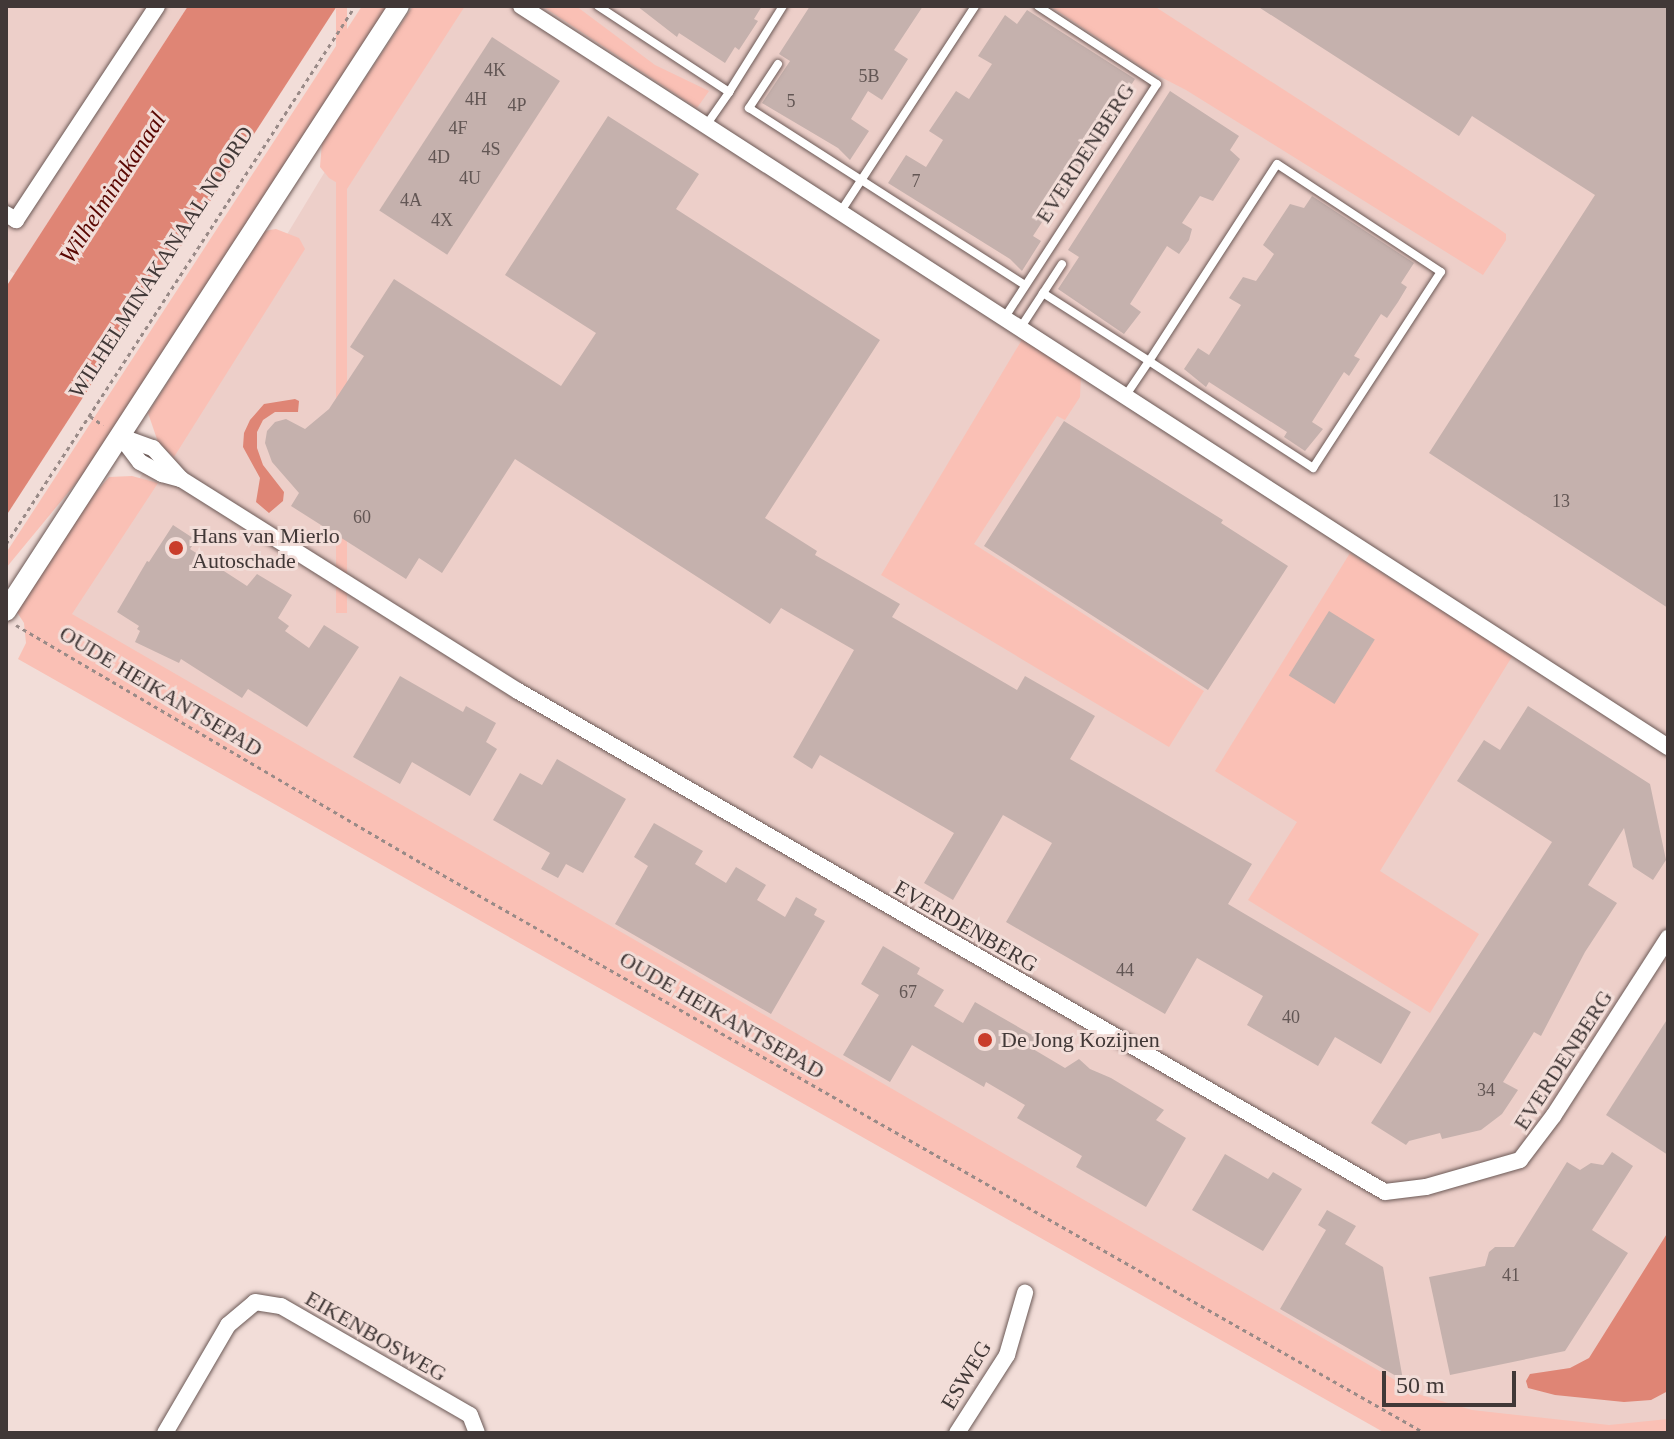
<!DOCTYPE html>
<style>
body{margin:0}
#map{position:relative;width:1674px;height:1439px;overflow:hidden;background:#f2ddd8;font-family:Georgia,serif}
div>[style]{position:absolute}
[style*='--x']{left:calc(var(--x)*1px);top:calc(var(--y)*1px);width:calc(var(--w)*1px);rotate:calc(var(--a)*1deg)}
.built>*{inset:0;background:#edcfc9}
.green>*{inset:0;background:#fac0b5;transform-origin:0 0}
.water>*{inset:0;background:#df8575}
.building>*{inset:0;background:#c5b1ad;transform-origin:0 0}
.path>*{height:3px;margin-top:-1.5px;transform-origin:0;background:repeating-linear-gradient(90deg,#998a87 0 4px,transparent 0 8px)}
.roads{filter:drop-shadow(0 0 2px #6b5956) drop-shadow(0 0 2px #6b5956)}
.service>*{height:8px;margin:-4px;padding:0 4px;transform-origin:4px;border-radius:4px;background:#fff}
.minor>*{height:16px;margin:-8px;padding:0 8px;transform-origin:8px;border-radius:8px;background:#fff}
.tertiary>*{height:20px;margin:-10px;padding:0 10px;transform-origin:10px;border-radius:10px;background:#fff}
.dots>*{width:22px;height:22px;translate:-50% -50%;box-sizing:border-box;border:4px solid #f2ddd8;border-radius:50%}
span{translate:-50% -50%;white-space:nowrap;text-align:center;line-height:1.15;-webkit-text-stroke:6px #f2ddd8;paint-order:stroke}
.number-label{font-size:18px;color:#625654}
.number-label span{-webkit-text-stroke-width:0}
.street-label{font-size:22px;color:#413837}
.poi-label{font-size:22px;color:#413837}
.left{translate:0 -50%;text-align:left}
.water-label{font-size:24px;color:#590601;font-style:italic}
.frame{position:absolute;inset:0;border:8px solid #413837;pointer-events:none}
.scale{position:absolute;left:1382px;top:1371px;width:134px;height:36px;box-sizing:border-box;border:4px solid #413837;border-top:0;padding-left:10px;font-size:24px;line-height:28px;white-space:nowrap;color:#413837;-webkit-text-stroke:6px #f2ddd8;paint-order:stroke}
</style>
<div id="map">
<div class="built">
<i style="clip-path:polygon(6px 6px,188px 6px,15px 274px,6px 268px)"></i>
<i style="clip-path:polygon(425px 6px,1668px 6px,1668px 1433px,1438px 1422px,51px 625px)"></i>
</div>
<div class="green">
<i style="left:336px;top:6px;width:11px;height:607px"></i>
<i style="clip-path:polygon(362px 6px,388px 6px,91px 465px,6px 568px,6px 553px)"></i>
<i style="clip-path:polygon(413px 6px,465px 6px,347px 189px,329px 178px,320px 167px,322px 143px)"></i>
<i style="clip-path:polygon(542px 6px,576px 6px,655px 65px,709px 91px,697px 108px)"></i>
<i style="clip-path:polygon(1050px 6px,1154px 6px,1495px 226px,1506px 234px,1506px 240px,1483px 275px,1186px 90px,1143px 68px)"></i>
<i style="clip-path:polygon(276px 229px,299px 238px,305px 249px,174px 457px,158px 442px,148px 413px,264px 231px)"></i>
<i style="clip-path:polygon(1023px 338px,1081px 376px,1080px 397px,1065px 420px,1057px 416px,974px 544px,1204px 691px,1169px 747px,881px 575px)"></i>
<i style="clip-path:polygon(132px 476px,158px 483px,72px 614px,1421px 1395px,1472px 1410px,1609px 1425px,1668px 1419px,1668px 1433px,1385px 1433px,18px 659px,26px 643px,24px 623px,15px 609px,83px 507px,109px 477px)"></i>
<i style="clip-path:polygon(1350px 553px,1513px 655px,1380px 871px,1479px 934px,1430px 1013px,1248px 900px,1297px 822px,1215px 771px)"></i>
</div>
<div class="water">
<i style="clip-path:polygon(188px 6px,337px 6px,6px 516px,6px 287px)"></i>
<i style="clip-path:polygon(295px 399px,299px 401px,298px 412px,275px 412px,263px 420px,257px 432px,257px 448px,263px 465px,284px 492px,283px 501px,269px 513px,256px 502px,260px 478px,243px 447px,244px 433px,250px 420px,264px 404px)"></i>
<i style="clip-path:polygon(1668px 1232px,1668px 1391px,1651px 1400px,1624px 1402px,1555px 1395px,1528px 1388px,1526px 1381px,1530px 1374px,1570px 1368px,1589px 1358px)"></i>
</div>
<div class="building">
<i style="clip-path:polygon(637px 6px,762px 6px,754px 19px,758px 21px,739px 50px,735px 47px,725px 63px,679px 33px,677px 37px)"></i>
<i style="clip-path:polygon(810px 6px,923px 6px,894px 50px,908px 59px,882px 100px,868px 91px,851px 119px,869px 131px,850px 160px,838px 148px,762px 103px,790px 61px,779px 54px)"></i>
<i style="clip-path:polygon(1257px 6px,1668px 6px,1668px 608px,1429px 453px,1595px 195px,1472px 116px,1459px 136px)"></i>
<i style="clip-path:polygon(1027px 10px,1135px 79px,1033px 236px,1041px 241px,1022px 271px,1010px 259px,888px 183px,906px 155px,926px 167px,943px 140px,929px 131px,956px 91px,969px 99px,992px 64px,978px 56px,1005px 15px,1017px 24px)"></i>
<i style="left:492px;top:37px;width:81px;height:207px;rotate:33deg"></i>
<i style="clip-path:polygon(1170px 91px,1239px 136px,1230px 150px,1240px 159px,1213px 201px,1200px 196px,1182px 223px,1192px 229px,1189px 240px,1179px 254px,1167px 246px,1130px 304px,1141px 312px,1124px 334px,1058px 289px,1079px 257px,1068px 250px)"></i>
<i style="clip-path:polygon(608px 116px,699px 174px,676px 209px,880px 340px,765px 518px,817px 551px,815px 555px,900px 604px,892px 617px,1017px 690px,1025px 676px,1095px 716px,1070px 759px,1252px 864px,1228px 904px,1411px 1012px,1381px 1064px,1335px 1037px,1318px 1066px,1247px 1025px,1263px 996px,1197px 958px,1165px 1014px,1006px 922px,1052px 843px,1003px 815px,953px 900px,924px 883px,954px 833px,820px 755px,812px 769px,793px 757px,854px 650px,781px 608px,770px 624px,515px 459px,442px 573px,419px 558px,406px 579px,291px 506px,299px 493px,272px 462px,265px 443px,267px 431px,275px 422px,286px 419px,305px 429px,329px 409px,364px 356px,350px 347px,394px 279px,561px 386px,596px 333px,505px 275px)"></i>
<i style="clip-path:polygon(1312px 196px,1414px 263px,1401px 283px,1407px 287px,1398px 302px,1387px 318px,1381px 314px,1354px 356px,1360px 359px,1349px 376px,1344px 372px,1312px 422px,1323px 429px,1305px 451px,1284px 437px,1287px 432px,1209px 382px,1206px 387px,1184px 369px,1198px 348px,1209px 355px,1241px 305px,1229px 298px,1243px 277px,1256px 281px,1265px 268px,1274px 254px,1263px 245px,1290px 204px,1304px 208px)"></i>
<i style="clip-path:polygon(1064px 421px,1223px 520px,1221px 523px,1288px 566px,1208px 690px,984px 546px)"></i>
<i style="clip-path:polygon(173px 525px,196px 540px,190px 549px,247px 586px,257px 574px,292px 595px,278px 618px,289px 626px,285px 631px,309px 648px,324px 625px,359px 647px,307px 727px,248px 689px,242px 698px,181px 659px,179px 663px,135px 642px,140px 631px,137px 629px,139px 626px,117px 612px,147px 561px,149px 562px)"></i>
<i style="left:1329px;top:611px;width:54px;height:76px;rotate:32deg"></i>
<i style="clip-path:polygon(400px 676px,463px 712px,466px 706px,496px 723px,486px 742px,497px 749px,470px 796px,412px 762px,400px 784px,353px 757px)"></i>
<i style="clip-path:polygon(1528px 706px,1650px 784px,1666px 860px,1653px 880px,1633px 867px,1624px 828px,1588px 885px,1617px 903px,1585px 952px,1541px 1036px,1534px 1032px,1503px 1082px,1518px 1090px,1502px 1114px,1481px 1130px,1442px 1139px,1440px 1133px,1409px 1141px,1406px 1145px,1371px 1123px,1552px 842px,1457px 781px,1484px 740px,1500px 750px)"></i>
<i style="clip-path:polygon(557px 759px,626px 799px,583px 873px,566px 864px,558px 878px,541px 869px,550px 853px,493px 820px,520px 773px,542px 785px)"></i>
<i style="clip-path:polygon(654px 823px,703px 851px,695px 864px,726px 883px,736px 867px,766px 885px,757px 900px,785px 917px,796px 897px,817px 909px,814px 915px,825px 921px,771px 1014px,615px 924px,648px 866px,634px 857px)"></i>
<i style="clip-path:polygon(883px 946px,920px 968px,917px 974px,944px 990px,934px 1006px,963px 1023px,975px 1002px,1039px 1039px,1033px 1049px,1065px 1068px,1079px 1059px,1090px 1069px,1111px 1078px,1164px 1110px,1156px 1120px,1186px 1138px,1146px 1207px,1076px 1167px,1082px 1156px,1017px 1118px,1025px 1105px,986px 1082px,984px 1087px,912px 1045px,890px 1082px,843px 1055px,879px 995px,861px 984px)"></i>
<i style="clip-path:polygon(1668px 1018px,1668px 1155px,1606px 1115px)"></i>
<i style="clip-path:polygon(1612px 1152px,1633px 1166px,1592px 1230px,1628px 1253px,1565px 1351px,1450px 1375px,1429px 1277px,1485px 1266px,1489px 1252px,1495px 1247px,1514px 1247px,1567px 1162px,1580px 1170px,1591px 1163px,1603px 1165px)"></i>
<i style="clip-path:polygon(1225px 1154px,1268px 1179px,1273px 1172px,1302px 1189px,1263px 1251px,1192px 1210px)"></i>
<i style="clip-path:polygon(1327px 1210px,1356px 1226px,1345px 1244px,1383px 1267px,1403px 1380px,1280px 1309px,1326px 1230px,1318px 1225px)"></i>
</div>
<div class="path">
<i style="--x:90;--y:416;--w:16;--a:35"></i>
<i style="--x:6;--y:544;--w:641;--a:-57.03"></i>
<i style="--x:16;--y:625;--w:471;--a:30.4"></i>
<i style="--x:422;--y:863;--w:1154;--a:29.61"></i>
</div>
<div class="roads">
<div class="service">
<i style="--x:598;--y:6;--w:157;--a:33.3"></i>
<i style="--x:729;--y:92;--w:102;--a:-57.9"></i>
<i style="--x:778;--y:64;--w:53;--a:123.4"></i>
<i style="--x:749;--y:108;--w:328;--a:32.7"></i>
<i style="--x:707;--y:124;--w:39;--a:-55"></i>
<i style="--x:841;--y:211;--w:245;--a:-56.8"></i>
<i style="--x:1043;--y:293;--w:126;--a:32.7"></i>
<i style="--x:1149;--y:361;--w:196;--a:33.1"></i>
<i style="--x:1313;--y:468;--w:234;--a:-56.9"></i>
<i style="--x:1441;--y:272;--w:196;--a:-146.6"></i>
<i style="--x:1277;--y:164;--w:235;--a:123"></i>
<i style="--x:1149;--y:361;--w:41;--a:124.1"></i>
<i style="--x:1005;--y:317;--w:278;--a:-56.9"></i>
<i style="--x:1157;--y:84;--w:142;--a:-146.8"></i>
<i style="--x:1021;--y:327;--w:75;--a:-56.9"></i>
</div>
<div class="minor">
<i style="--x:521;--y:6;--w:1366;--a:32.86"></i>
<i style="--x:6;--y:214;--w:12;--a:31"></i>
<i style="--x:16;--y:220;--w:256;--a:-56.6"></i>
<i style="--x:121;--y:437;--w:31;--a:53"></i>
<i style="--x:140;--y:462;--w:25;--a:29"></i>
<i style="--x:162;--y:474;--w:20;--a:15"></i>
<i style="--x:181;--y:479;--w:398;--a:32.2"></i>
<i style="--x:518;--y:691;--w:1001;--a:30.02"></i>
<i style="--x:1385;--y:1192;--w:41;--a:-7"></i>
<i style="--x:1426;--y:1187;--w:98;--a:-16"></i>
<i style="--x:1520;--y:1160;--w:56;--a:-52.9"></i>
<i style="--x:1554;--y:1115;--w:211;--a:-57.2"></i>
<i style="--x:122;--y:437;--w:33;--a:20"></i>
<i style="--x:153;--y:448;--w:42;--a:47.9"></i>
<i style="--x:165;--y:1433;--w:125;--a:-59.7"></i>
<i style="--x:228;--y:1325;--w:35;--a:-40"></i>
<i style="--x:255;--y:1302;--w:26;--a:9"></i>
<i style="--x:281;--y:1306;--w:218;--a:30"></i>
<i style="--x:470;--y:1415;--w:19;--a:69"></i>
<i style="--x:957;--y:1433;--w:93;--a:-57.3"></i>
<i style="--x:1007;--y:1355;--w:65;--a:-73.8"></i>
</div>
<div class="tertiary">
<i style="--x:6;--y:611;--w:721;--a:-56.99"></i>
</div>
</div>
<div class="dots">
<i style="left:176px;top:548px;background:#c93d2b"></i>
<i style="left:985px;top:1040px;background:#c93d2b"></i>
</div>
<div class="number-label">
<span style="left:495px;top:70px">4K</span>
<span style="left:869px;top:76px">5B</span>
<span style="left:476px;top:99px">4H</span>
<span style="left:791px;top:101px">5</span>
<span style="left:517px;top:105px">4P</span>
<span style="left:458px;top:128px">4F</span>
<span style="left:491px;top:149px">4S</span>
<span style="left:439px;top:157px">4D</span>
<span style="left:470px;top:178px">4U</span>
<span style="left:916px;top:181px">7</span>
<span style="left:411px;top:200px">4A</span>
<span style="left:442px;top:220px">4X</span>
<span style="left:1561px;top:501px">13</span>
<span style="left:362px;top:517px">60</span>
<span style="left:1125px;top:970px">44</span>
<span style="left:908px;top:992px">67</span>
<span style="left:1291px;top:1017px">40</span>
<span style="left:1486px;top:1090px">34</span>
<span style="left:1511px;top:1275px">41</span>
</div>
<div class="street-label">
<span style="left:1085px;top:153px;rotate:-57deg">EVERDENBERG</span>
<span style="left:161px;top:262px;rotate:-57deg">WILHELMINAKANAAL NOORD</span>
<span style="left:161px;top:691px;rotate:31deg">OUDE HEIKANTSEPAD</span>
<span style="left:966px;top:926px;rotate:30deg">EVERDENBERG</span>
<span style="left:722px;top:1015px;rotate:30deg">OUDE HEIKANTSEPAD</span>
<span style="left:1563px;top:1060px;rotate:-57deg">EVERDENBERG</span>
<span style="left:376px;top:1336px;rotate:30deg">EIKENBOSWEG</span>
<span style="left:966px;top:1375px;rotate:-59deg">ESWEG</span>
</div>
<div class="poi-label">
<span class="left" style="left:192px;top:548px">Hans van Mierlo<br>Autoschade</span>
<span class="left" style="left:1001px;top:1040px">De Jong Kozijnen</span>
</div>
<div class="water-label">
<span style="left:113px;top:188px;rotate:-57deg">Wilhelminakanaal</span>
</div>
<div class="frame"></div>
<div class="scale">50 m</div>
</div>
